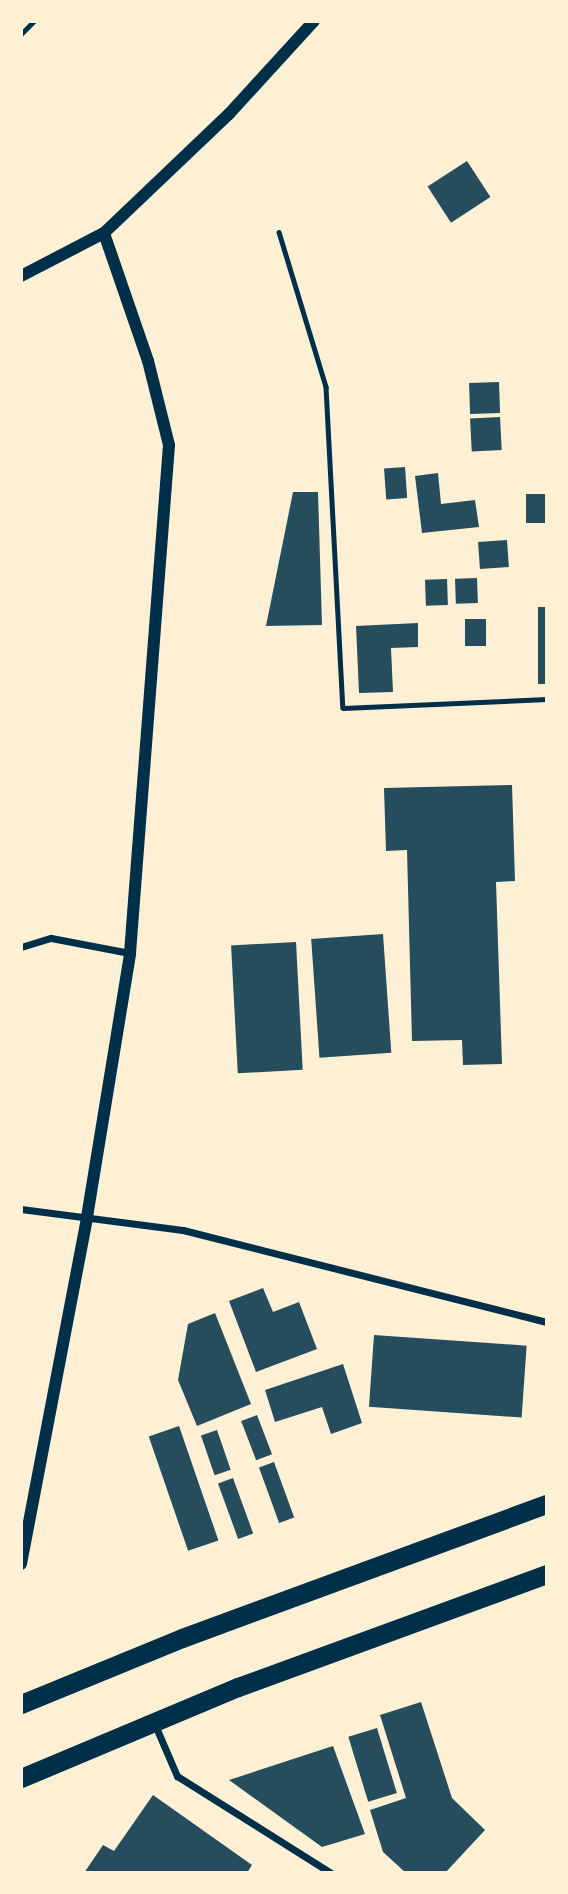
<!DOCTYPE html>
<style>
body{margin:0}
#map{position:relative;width:568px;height:1894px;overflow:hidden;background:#fdf0d5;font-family:"Golos Text",sans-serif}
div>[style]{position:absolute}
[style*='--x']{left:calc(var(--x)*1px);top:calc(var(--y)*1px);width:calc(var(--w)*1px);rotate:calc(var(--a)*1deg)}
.building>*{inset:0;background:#264d5e;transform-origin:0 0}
.path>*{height:4.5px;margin:-2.25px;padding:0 2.25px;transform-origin:2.25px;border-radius:2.25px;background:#003049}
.minor>*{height:7px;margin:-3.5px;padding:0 3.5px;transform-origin:3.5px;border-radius:3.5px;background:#003049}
.tertiary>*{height:12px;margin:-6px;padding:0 6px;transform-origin:6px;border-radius:6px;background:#003049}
.trunk>*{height:19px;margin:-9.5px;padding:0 9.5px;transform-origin:9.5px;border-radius:9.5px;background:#003049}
span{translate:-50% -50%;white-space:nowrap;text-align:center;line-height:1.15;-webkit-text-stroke:7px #fdf0d5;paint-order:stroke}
.frame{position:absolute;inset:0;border:23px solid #fdf0d5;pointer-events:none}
</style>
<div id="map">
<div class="building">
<i style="left:467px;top:161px;width:43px;height:47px;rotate:57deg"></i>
<i style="left:499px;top:382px;width:31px;height:30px;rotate:88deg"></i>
<i style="left:500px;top:417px;width:33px;height:30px;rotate:87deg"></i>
<i style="left:405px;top:467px;width:31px;height:21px;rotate:86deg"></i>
<i style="clip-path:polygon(438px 473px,441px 504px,475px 500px,479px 527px,422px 533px,415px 476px)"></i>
<i style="clip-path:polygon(293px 492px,318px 492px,322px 625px,266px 626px)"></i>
<i style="left:547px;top:494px;width:29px;height:21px;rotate:90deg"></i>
<i style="left:507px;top:540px;width:27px;height:29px;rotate:86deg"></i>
<i style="left:477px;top:578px;width:25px;height:22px;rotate:88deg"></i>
<i style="left:447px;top:579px;width:26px;height:22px;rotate:88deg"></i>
<i style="left:538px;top:607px;width:9px;height:77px"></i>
<i style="left:465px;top:619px;width:21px;height:27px"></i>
<i style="clip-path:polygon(418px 623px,418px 647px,391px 648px,393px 692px,359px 693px,356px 626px)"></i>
<i style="clip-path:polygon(512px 785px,515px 881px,496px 882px,502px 1064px,463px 1065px,462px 1040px,412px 1041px,407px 850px,386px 851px,384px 788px)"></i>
<i style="left:383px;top:934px;width:119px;height:72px;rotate:86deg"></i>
<i style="left:296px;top:942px;width:128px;height:65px;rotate:87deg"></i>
<i style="clip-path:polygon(263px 1288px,273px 1312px,299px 1302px,317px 1349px,256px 1372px,229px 1301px)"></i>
<i style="clip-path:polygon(215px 1313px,251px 1404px,197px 1426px,178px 1380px,188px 1324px)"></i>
<i style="left:374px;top:1335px;width:153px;height:72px;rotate:4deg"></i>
<i style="clip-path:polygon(343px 1364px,362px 1423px,331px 1434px,322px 1407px,275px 1422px,265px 1390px)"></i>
<i style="left:257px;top:1415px;width:42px;height:17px;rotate:69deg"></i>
<i style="left:179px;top:1426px;width:121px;height:32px;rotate:71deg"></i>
<i style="left:217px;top:1430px;width:42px;height:17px;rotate:71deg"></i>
<i style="left:274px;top:1462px;width:59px;height:16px;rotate:70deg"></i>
<i style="left:233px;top:1478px;width:59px;height:16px;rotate:70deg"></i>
<i style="clip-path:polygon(421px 1702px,452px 1798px,485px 1830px,445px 1873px,406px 1873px,383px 1852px,370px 1810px,406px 1798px,380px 1715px)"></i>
<i style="left:377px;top:1728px;width:68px;height:30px;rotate:73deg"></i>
<i style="clip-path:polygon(333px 1746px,365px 1834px,322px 1847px,229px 1780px)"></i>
<i style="clip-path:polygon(153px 1795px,252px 1865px,247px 1873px,84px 1873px,103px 1845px,114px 1851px)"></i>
</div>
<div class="path">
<i style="--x:21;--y:34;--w:18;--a:-45"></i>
<i style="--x:279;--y:232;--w:162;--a:73.1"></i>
<i style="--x:326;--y:387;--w:321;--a:87"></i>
<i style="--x:343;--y:708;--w:204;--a:-2.5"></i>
</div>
<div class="minor">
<i style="--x:21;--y:947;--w:31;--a:-17"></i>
<i style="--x:51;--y:938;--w:80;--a:10.8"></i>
<i style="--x:21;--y:1209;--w:163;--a:7.4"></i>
<i style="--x:183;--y:1230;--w:375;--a:14.2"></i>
<i style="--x:155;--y:1725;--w:56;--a:66.7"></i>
<i style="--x:177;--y:1776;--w:182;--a:32.2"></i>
</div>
<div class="tertiary">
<i style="--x:21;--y:276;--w:93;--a:-27.4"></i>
<i style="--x:104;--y:233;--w:173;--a:-43.6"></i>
<i style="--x:229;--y:114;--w:126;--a:-47.6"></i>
<i style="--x:21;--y:1564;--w:353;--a:-79.2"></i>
<i style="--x:87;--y:1217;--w:267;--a:-80.7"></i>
<i style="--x:130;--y:953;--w:509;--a:-85.61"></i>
<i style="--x:169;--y:445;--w:87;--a:-104"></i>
<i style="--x:148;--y:361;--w:135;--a:-109"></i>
</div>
<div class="trunk">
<i style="--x:21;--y:1704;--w:174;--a:-22.3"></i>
<i style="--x:182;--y:1638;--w:389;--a:-20.2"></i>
<i style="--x:21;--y:1778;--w:235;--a:-22.8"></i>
<i style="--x:238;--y:1687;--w:329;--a:-20.1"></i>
</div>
<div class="frame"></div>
</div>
